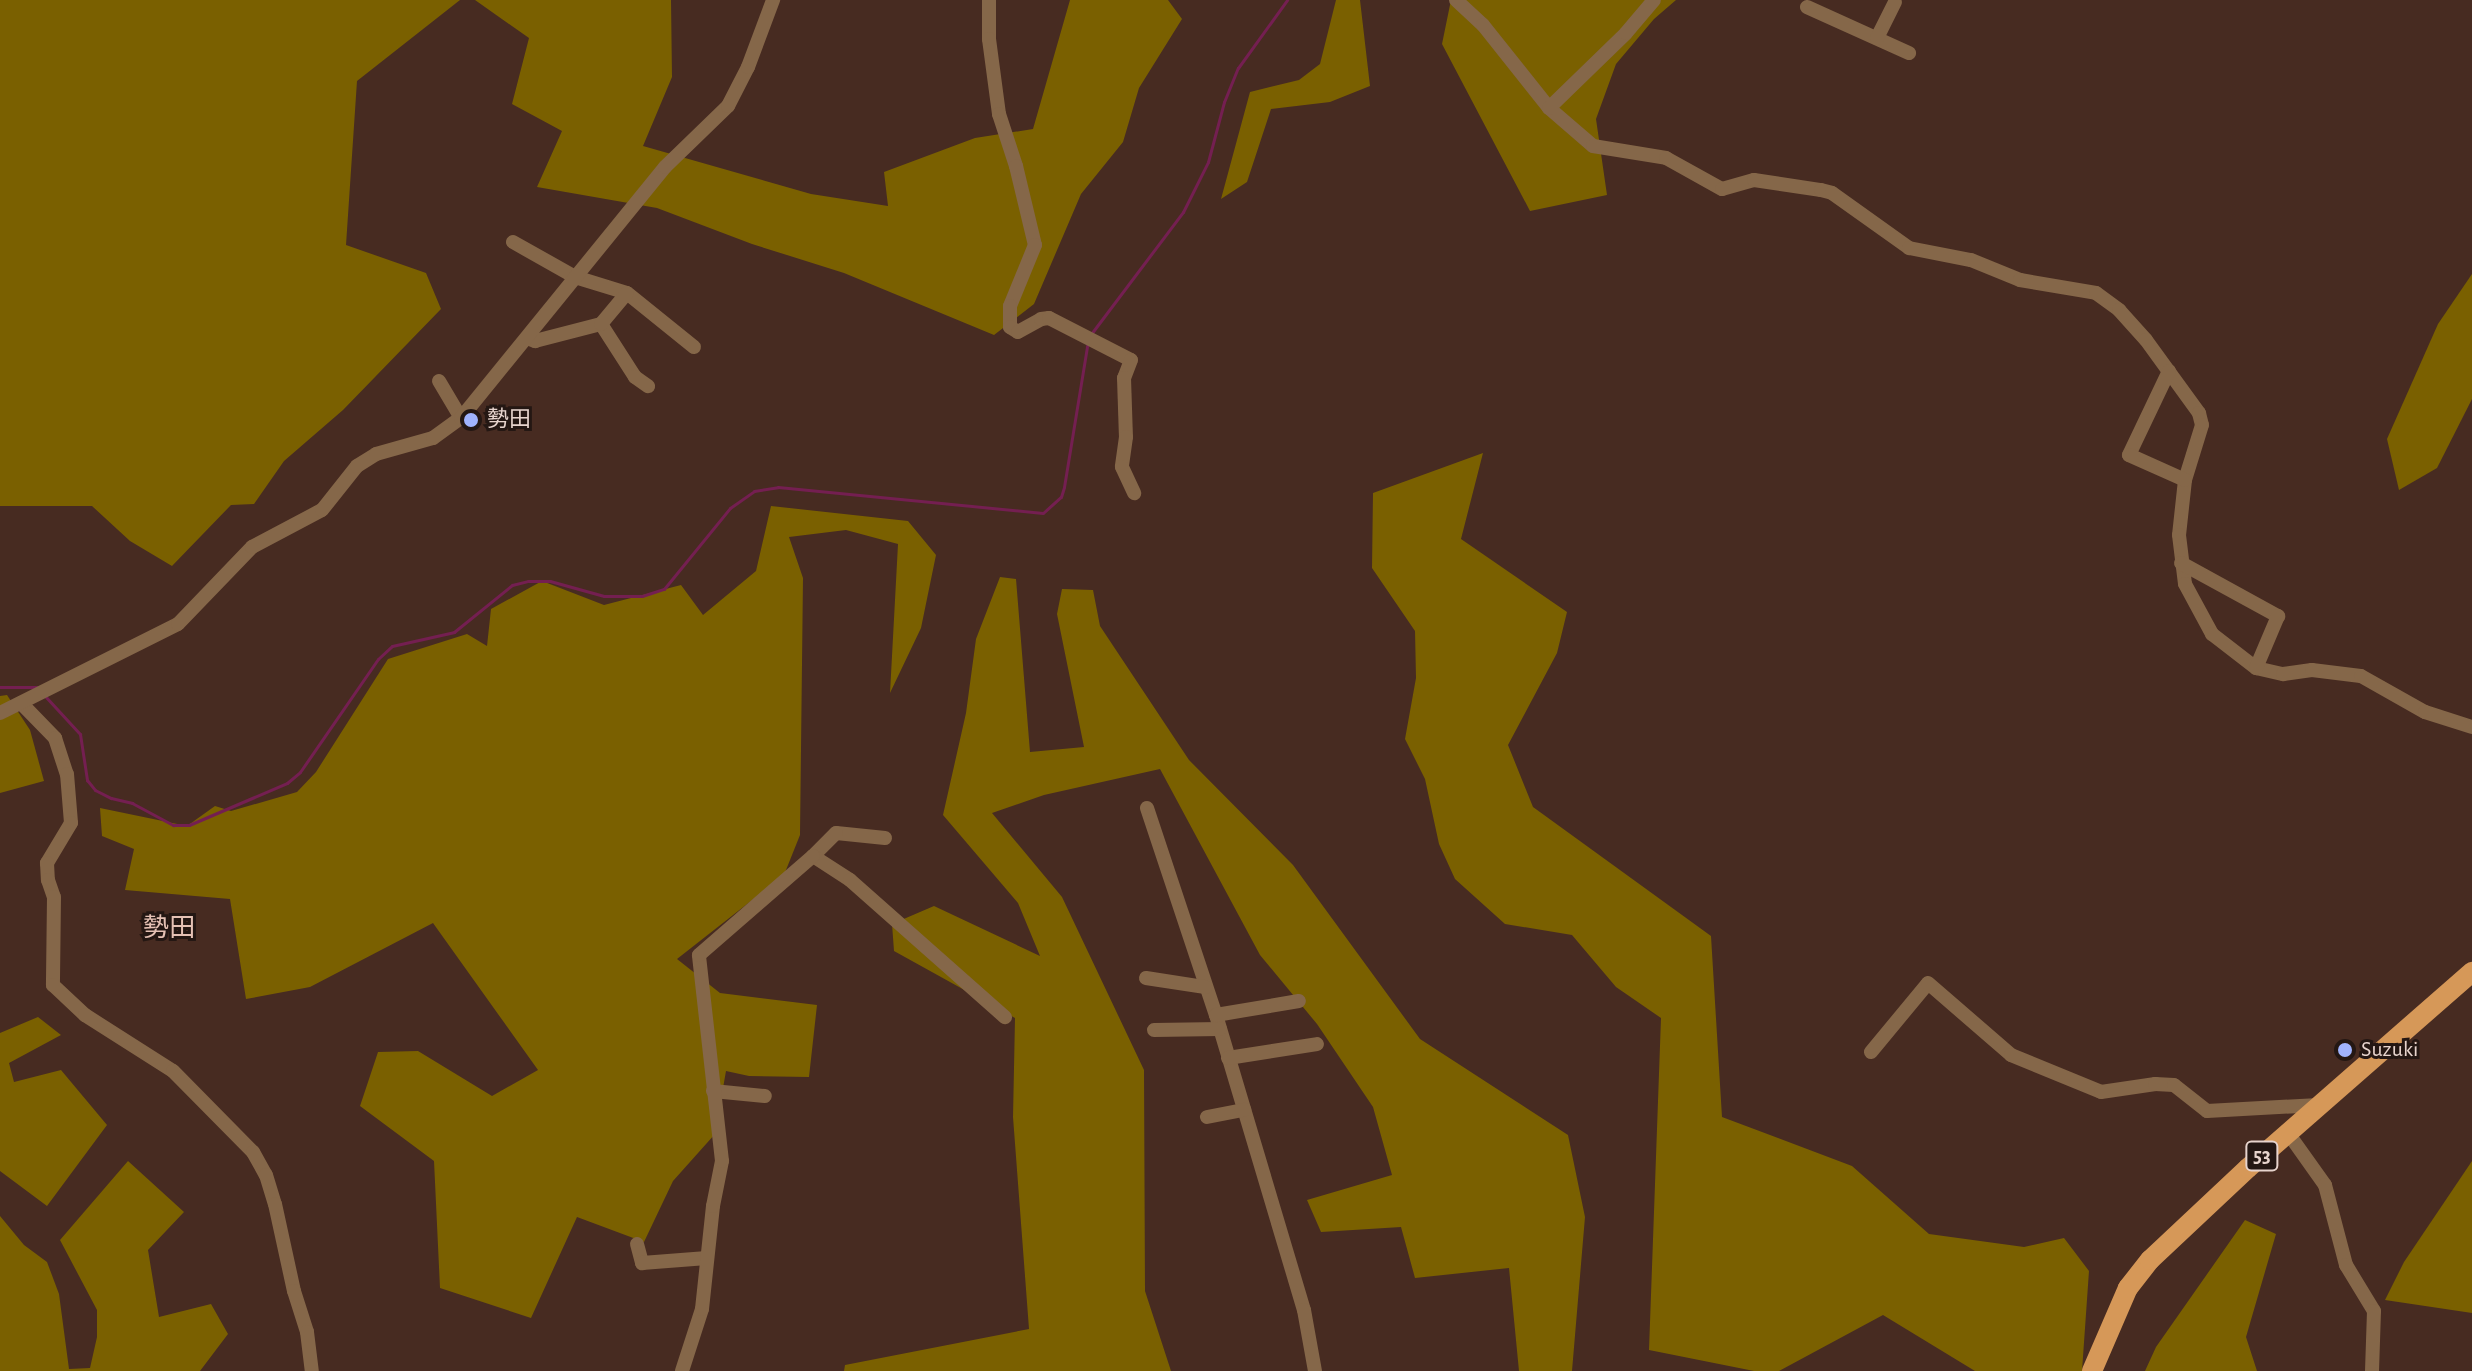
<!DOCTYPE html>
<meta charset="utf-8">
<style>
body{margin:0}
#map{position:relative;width:2472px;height:1371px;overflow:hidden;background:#472b21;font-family:"Alegreya Sans","Noto Sans JP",sans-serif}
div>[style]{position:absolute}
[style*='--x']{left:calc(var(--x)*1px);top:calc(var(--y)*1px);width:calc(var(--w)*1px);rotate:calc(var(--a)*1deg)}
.forest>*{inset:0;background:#7a6000}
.stream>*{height:3px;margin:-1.5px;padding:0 1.5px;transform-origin:1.5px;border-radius:1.5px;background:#741f51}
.minor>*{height:14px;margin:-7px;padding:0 7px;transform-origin:7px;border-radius:7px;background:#856749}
.primary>*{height:20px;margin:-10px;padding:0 10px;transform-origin:10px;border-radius:10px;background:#d69858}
.dots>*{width:22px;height:22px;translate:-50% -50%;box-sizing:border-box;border:4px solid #241713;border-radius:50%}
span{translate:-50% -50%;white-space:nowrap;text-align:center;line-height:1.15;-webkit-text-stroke:6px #241713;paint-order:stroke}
.shield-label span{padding:2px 6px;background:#241713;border:2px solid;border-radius:6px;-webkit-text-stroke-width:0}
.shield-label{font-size:20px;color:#e7d4cd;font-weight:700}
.poi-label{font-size:22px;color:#e7d4cd}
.left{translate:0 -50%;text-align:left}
.quarter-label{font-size:26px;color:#e5c1b4}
</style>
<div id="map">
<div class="forest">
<i style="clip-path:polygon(0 0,460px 0,357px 81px,346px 245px,426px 273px,441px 309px,343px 410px,284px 461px,254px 504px,231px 505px,172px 566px,130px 541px,92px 506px,0 506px)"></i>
<i style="clip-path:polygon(475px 0,671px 0,672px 77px,643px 146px,811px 194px,888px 206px,884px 172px,975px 138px,1033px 129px,1070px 0,1168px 0,1182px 19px,1139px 88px,1123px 142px,1081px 194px,1034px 304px,994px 335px,844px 273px,752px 244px,657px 208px,537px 187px,562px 131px,512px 104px,529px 38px)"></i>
<i style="clip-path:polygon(1336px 0,1360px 0,1370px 86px,1330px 102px,1271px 109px,1247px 182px,1221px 199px,1250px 92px,1299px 80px,1320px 64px)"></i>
<i style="clip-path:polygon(1451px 0,1676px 0,1654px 19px,1616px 64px,1596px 119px,1607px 195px,1530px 211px,1442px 44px)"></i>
<i style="clip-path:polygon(2472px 274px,2472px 399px,2437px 468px,2399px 490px,2387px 439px,2438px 324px)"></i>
<i style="clip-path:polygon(1483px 453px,1461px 539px,1567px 612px,1557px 653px,1508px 745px,1533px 807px,1711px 936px,1722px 1117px,1852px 1166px,1929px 1234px,2024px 1247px,2064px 1238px,2089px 1271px,2082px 1371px,1975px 1371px,1883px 1315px,1779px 1371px,1754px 1371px,1649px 1350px,1661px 1018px,1616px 987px,1572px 935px,1505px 924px,1455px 879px,1439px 844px,1425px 779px,1405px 739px,1416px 678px,1415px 631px,1372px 568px,1373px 493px)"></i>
<i style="clip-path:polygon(771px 506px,908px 521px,936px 555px,921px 628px,890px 693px,898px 544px,846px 530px,789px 537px,803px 578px,800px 835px,784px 875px,677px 959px,720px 993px,817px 1005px,809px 1077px,749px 1076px,726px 1071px,715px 1134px,673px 1181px,644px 1242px,577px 1217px,531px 1318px,440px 1288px,434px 1161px,360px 1106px,378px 1052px,418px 1051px,492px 1096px,538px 1070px,433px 923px,310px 987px,246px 999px,230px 899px,125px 890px,134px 849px,102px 836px,100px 808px,187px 826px,215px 806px,231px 811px,297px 792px,316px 772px,388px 659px,467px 634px,487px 646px,491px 609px,542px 581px,604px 605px,681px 585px,703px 615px,756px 571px)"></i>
<i style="clip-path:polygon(1000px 577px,1016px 579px,1030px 752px,1084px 747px,1057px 614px,1062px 589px,1093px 590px,1100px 626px,1189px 760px,1293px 865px,1420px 1039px,1568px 1135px,1585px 1217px,1572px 1371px,1519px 1371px,1509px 1268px,1415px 1278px,1401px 1227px,1321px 1232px,1307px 1200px,1392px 1175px,1373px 1107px,1317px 1024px,1260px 955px,1160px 769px,1044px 795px,992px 813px,1062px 897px,1144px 1070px,1145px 1291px,1171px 1371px,844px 1371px,845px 1365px,1029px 1329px,1013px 1117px,1015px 1018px,894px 951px,892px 924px,934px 906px,1040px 956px,1018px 903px,943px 815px,966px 713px,976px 639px)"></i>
<i style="clip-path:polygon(7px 695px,30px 730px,44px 781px,0 793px,0 696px)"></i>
<i style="clip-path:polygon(38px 1017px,61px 1035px,9px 1063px,14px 1082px,61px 1070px,107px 1125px,47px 1206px,0 1171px,0 1033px)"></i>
<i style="clip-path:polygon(128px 1161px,184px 1212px,148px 1250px,159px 1317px,211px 1304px,228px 1334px,200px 1371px,0 1371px,0 1216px,24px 1245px,47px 1262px,59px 1294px,69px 1369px,90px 1368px,97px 1337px,97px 1310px,60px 1240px)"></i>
<i style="clip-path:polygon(2472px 1161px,2472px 1313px,2385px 1300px,2404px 1262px)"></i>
<i style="clip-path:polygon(2245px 1220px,2276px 1234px,2246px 1337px,2257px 1371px,2145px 1371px,2156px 1347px)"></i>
</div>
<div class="stream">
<i style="--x:1091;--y:334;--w:153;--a:-53"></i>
<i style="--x:1183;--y:212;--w:56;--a:-63.4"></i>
<i style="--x:1208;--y:162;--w:62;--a:-75.1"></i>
<i style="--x:1224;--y:102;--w:37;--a:-68"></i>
<i style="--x:1238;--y:68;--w:84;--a:-54.2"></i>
<i style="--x:0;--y:687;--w:37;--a:0"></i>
<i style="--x:45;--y:696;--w:52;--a:47.4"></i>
<i style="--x:80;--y:734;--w:47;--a:81.3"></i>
<i style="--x:87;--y:780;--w:13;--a:51"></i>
<i style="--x:95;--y:790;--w:18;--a:27"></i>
<i style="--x:111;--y:798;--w:22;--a:13"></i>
<i style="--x:132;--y:803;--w:47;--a:28.2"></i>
<i style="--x:173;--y:825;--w:16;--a:0"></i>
<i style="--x:189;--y:825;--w:107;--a:-23.2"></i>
<i style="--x:287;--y:783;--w:17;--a:-40"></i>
<i style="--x:300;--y:772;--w:137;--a:-55.4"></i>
<i style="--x:378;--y:659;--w:19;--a:-43"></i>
<i style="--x:392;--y:646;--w:64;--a:-12.7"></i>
<i style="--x:454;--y:632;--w:75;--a:-39"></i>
<i style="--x:512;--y:585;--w:16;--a:-14"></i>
<i style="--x:528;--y:581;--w:22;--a:0"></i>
<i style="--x:550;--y:581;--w:56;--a:15.5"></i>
<i style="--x:604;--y:596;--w:38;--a:0"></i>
<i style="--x:642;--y:596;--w:23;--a:-18"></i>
<i style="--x:664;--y:589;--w:104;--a:-50.8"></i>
<i style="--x:730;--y:508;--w:29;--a:-35"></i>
<i style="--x:754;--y:491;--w:24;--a:-9"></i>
<i style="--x:778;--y:487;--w:266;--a:5.6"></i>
<i style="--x:1043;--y:513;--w:24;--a:-42"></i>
<i style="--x:1061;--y:497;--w:10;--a:-73"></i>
<i style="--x:1064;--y:487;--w:148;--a:-80.7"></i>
</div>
<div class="minor">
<i style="--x:989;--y:0;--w:39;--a:90"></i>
<i style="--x:989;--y:39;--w:76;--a:82.4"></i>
<i style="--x:999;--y:114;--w:55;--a:71.9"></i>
<i style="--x:1016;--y:166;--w:81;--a:76.5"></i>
<i style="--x:1035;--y:245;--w:66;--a:112.3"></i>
<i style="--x:1010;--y:306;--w:21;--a:90"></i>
<i style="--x:1010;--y:327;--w:9;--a:32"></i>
<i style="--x:1018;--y:332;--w:26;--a:-29"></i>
<i style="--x:1041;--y:319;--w:8;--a:-7"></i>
<i style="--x:1049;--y:318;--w:92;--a:27.1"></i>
<i style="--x:1131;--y:360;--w:19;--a:111"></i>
<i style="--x:1124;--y:378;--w:59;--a:88.1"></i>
<i style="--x:1126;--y:437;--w:30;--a:98"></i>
<i style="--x:1122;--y:467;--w:29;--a:65"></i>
<i style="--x:1456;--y:0;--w:37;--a:43"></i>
<i style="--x:1483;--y:25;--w:106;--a:51.5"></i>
<i style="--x:1549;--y:108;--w:58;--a:40.8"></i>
<i style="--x:1593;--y:146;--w:74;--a:9.3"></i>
<i style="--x:1666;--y:158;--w:64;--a:29"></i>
<i style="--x:1722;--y:189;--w:33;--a:-16"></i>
<i style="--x:1754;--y:180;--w:68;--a:8.5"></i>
<i style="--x:1821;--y:190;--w:11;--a:15"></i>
<i style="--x:1832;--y:193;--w:95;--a:35.5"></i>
<i style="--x:1909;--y:248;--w:63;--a:11"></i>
<i style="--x:1971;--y:260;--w:53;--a:22.2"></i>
<i style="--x:2020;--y:280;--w:77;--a:9.7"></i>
<i style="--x:2096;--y:293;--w:29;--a:36"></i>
<i style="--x:2119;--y:310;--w:40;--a:48"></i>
<i style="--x:2146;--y:340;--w:90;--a:54"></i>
<i style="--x:2199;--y:413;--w:12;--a:76"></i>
<i style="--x:2202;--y:425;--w:58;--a:107.2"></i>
<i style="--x:2185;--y:480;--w:55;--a:96.2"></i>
<i style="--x:2179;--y:535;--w:49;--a:83"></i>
<i style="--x:2185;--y:584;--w:57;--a:61.6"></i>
<i style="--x:2212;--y:634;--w:56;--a:37.7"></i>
<i style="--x:2256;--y:668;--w:28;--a:13"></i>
<i style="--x:2283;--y:674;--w:29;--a:-8"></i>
<i style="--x:2312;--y:670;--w:49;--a:7"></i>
<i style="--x:2361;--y:676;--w:73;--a:29.4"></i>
<i style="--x:2425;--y:712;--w:49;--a:17.7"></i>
<i style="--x:1807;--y:7;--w:112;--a:24.3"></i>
<i style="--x:1877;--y:38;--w:40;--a:-63.4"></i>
<i style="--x:1549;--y:108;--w:107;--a:-44.2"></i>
<i style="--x:1626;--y:33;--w:43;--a:-49.7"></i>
<i style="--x:513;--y:242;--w:71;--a:29.4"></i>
<i style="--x:575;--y:277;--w:54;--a:17.1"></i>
<i style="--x:627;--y:293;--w:86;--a:38.9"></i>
<i style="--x:601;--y:324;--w:63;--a:57.3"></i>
<i style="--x:635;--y:377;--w:16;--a:35"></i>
<i style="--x:527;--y:338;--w:9;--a:21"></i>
<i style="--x:535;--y:341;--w:68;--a:-14.4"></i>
<i style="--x:601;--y:324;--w:40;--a:-50"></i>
<i style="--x:2169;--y:371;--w:93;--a:115.5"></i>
<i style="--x:2129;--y:455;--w:61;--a:24.1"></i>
<i style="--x:439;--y:381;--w:43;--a:59.3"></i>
<i style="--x:2181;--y:563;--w:111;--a:28.7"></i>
<i style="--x:2278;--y:616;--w:56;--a:112.9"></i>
<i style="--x:21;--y:703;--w:49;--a:45.8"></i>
<i style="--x:55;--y:738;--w:38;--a:72"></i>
<i style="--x:67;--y:774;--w:49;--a:85.3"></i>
<i style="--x:71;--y:823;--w:47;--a:121"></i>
<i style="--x:47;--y:863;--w:17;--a:87"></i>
<i style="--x:48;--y:880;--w:18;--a:71"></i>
<i style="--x:54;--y:897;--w:88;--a:90.7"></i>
<i style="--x:53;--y:985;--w:44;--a:43.2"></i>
<i style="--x:85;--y:1015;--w:104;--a:32.5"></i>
<i style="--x:173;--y:1071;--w:114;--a:45.4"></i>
<i style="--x:253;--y:1152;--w:26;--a:61"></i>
<i style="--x:266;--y:1175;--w:30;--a:73"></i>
<i style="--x:275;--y:1204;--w:89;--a:77.7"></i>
<i style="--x:294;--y:1291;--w:43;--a:72.4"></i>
<i style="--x:307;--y:1332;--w:39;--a:83"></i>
<i style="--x:0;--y:713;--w:199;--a:-26.6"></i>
<i style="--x:178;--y:624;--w:107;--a:-46.1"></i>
<i style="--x:252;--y:547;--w:79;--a:-27.9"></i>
<i style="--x:322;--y:510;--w:56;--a:-51.5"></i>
<i style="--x:357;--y:466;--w:22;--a:-32"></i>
<i style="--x:376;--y:454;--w:59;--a:-15.7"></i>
<i style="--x:433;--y:438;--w:34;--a:-36"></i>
<i style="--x:461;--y:418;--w:323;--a:-50.9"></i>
<i style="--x:665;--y:167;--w:88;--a:-44.1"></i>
<i style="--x:728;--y:106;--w:44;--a:-62.9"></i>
<i style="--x:748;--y:67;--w:72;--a:-69.5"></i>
<i style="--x:1147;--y:808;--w:218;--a:71.6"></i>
<i style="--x:1216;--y:1015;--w:308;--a:73.4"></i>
<i style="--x:1304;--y:1310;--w:62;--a:79.8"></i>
<i style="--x:885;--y:838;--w:49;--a:-174.2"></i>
<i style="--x:836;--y:833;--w:33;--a:135"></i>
<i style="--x:813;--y:856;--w:44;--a:33"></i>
<i style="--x:850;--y:880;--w:207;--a:41.5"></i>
<i style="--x:1146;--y:978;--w:60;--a:8.7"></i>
<i style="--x:1216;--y:1015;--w:84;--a:-9.6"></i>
<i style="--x:1154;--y:1030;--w:66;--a:-0.9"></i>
<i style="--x:1871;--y:1052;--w:89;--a:-50.4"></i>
<i style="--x:1928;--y:983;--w:110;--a:40.9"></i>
<i style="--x:2011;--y:1055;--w:97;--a:22.3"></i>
<i style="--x:2101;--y:1092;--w:55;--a:-8.4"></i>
<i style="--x:2155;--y:1084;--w:19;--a:3"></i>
<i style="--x:2174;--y:1085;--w:42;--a:38.2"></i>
<i style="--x:2207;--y:1111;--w:112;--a:-3.1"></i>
<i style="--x:1228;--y:1058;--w:90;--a:-8.9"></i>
<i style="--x:713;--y:1091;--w:52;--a:5.5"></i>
<i style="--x:1207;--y:1117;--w:38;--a:-11"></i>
<i style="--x:2288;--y:1133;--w:64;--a:54.6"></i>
<i style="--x:2325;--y:1185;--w:83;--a:75.3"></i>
<i style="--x:2346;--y:1265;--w:54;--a:58.7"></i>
<i style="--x:2374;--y:1311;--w:60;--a:91.9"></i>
<i style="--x:637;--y:1244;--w:20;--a:75"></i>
<i style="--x:642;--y:1263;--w:65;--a:-4.4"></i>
<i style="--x:682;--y:1371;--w:65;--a:-72.1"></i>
<i style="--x:702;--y:1309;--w:104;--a:-83.9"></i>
<i style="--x:713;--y:1206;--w:46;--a:-78.7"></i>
<i style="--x:722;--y:1161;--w:207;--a:-96.4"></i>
<i style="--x:699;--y:955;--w:151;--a:-41"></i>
</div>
<div class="primary">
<i style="--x:2092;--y:1371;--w:90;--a:-66.6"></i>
<i style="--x:2128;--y:1288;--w:36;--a:-52"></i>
<i style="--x:2150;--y:1260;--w:134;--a:-43.2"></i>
<i style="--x:2248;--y:1168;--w:298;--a:-41.2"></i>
</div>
<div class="dots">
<i style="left:471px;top:420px;background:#a0b3fd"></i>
<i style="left:2345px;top:1050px;background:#a0b3fd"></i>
</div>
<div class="shield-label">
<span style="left:2262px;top:1156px">53</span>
</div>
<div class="poi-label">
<span class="left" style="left:487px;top:420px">勢田</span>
<span class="left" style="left:2361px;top:1050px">Suzuki</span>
</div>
<div class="quarter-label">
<span style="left:169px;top:929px">勢田</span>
</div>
</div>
